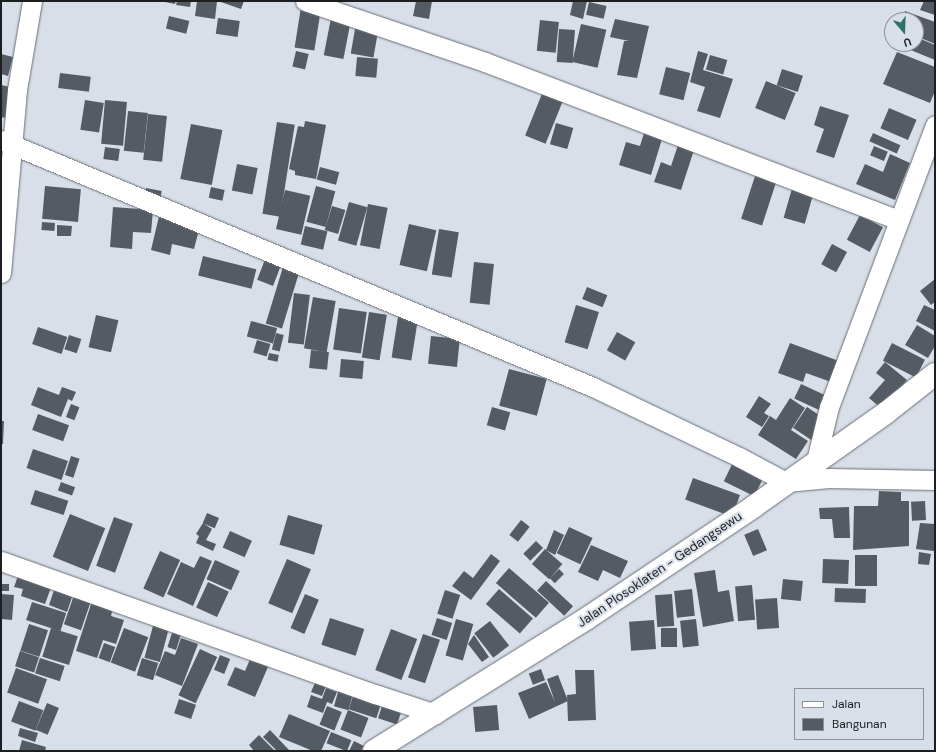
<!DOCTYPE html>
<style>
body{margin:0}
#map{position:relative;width:936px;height:752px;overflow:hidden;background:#d8dfe9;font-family:"DM Sans",sans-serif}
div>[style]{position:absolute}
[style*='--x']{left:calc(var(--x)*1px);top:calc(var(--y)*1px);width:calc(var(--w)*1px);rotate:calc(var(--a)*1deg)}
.building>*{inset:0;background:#545b63;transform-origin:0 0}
.roads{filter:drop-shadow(0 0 1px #686e76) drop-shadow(0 0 1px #686e76)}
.street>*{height:19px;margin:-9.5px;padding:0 9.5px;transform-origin:9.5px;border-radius:9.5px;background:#fff}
.secondary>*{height:22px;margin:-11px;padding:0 11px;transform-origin:11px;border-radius:11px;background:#fff}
span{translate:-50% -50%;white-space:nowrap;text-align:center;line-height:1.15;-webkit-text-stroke:4px #d8dfe9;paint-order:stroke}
.street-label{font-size:13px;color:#1c1e22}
.frame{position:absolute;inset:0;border:2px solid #1c1e22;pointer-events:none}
.legend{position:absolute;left:794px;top:688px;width:130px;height:52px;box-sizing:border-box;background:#d8dfe9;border:1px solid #8d9299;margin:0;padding:5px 7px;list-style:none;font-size:12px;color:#1c1e22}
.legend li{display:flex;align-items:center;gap:8px;height:20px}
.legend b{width:20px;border:1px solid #8d9299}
.north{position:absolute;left:884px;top:12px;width:40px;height:40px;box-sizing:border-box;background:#d8dfe9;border:1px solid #8d9299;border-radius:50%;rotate:161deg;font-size:11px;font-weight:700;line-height:16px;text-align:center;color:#1c1e22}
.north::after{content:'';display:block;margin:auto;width:14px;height:18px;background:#2d7265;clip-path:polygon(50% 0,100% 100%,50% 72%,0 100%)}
</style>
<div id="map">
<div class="building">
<i style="clip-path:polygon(160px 1px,176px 1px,175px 4px)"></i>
<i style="clip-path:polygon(177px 1px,191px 1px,190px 7px,176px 5px)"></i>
<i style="clip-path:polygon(197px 1px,217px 1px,215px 19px,195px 16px)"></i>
<i style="clip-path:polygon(218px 1px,244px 1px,241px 9px)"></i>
<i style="clip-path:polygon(416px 1px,432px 1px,429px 19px,413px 16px)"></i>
<i style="clip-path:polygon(573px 1px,587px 1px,583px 19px,570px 15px)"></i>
<i style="clip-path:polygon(924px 1px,935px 1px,935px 15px,920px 10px)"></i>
<i style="left:589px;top:2px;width:18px;height:13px;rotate:13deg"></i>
<i style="left:301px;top:7px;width:20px;height:41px;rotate:9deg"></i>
<i style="clip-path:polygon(905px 11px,935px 22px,935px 44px,916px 36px,916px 20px,901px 20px)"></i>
<i style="left:169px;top:16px;width:21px;height:13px;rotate:14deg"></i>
<i style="left:218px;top:18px;width:22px;height:16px;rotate:8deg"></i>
<i style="left:331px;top:18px;width:20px;height:38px;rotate:11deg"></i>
<i style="left:357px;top:18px;width:23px;height:36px;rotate:10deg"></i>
<i style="clip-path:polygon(615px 19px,649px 26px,637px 78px,617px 75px,624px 41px,629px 41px,610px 37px)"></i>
<i style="left:540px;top:20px;width:19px;height:31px;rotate:6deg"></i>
<i style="left:581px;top:24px;width:26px;height:39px;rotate:13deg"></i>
<i style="left:559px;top:29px;width:16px;height:33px;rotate:4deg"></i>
<i style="clip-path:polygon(916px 37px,935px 45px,935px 60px,896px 44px,916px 44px)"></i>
<i style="left:296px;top:51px;width:13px;height:16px;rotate:13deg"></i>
<i style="clip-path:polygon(698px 51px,708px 54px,703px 70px,733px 79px,720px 118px,697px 111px,705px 87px,690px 82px)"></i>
<i style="clip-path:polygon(897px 52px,935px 67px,935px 91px,930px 103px,883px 84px)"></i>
<i style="clip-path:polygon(1px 54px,13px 57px,8px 76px,1px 74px)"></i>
<i style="left:710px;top:55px;width:18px;height:15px;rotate:16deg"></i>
<i style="left:357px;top:57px;width:21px;height:19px;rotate:5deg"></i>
<i style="left:666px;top:67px;width:25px;height:28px;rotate:14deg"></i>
<i style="left:782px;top:69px;width:22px;height:17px;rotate:18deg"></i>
<i style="left:60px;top:73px;width:31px;height:15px;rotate:7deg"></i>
<i style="left:548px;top:79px;width:22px;height:61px;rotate:22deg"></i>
<i style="left:766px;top:81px;width:32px;height:29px;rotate:22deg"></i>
<i style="clip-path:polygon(1px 85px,11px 87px,6px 118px,1px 117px)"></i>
<i style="left:85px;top:100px;width:19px;height:30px;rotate:9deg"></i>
<i style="left:105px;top:100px;width:22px;height:44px;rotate:5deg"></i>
<i style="clip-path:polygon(820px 106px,849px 115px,834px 158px,816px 152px,824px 129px,814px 125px)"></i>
<i style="left:889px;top:108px;width:30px;height:22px;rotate:23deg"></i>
<i style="left:128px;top:111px;width:20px;height:40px;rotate:6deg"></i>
<i style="left:148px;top:114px;width:19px;height:46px;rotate:6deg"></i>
<i style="clip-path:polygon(305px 121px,326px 125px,316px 179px,295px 175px,295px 171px,289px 169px,298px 126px,304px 127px)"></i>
<i style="left:277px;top:122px;width:18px;height:93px;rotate:9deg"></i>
<i style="left:556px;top:123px;width:18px;height:22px;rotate:16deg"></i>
<i style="left:191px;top:124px;width:32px;height:56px;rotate:11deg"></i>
<i style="clip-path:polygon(644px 133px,662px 139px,651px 175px,619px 165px,626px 142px,640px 146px)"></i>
<i style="left:873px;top:133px;width:30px;height:9px;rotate:24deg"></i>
<i style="clip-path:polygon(678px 145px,694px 150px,681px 190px,654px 182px,661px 162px,671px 166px)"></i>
<i style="left:874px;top:146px;width:15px;height:10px;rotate:23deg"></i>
<i style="left:105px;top:147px;width:15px;height:12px;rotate:8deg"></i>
<i style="clip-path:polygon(890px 154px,910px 163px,895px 200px,856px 184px,865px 164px,883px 172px)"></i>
<i style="left:237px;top:164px;width:21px;height:27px;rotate:11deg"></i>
<i style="left:320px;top:167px;width:20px;height:13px;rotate:15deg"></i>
<i style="left:755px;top:176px;width:22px;height:45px;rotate:18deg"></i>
<i style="left:793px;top:185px;width:22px;height:34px;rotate:16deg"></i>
<i style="left:45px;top:186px;width:36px;height:33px;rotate:5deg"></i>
<i style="left:316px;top:186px;width:20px;height:37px;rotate:15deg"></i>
<i style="left:211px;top:187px;width:14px;height:11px;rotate:12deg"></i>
<i style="left:146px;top:188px;width:16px;height:16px;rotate:11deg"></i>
<i style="left:285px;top:190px;width:26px;height:40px;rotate:13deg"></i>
<i style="left:349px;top:202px;width:19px;height:40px;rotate:16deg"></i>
<i style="left:368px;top:204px;width:20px;height:42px;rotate:11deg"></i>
<i style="left:332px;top:206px;width:14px;height:25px;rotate:17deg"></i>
<i style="clip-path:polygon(113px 207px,153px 210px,151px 233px,133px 232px,132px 249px,110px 247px)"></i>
<i style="clip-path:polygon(160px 212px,201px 222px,194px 249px,172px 244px,170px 255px,151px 250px)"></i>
<i style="left:860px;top:215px;width:26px;height:28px;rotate:28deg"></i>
<i style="left:42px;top:222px;width:13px;height:8px;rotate:4deg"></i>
<i style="left:409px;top:224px;width:28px;height:42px;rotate:13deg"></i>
<i style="clip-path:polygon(57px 225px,72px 226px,71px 236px,57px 236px)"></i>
<i style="left:305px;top:226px;width:23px;height:19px;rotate:13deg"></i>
<i style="left:439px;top:229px;width:20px;height:46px;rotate:9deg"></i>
<i style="left:832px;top:244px;width:17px;height:23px;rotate:28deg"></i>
<i style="left:269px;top:249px;width:17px;height:33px;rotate:21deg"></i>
<i style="left:203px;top:256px;width:55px;height:20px;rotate:14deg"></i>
<i style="left:474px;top:262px;width:20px;height:41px;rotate:6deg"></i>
<i style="left:283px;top:267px;width:17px;height:59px;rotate:17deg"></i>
<i style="clip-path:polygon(935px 279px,935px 302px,931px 305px,920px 291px)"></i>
<i style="left:587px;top:287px;width:22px;height:13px;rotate:22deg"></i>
<i style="left:294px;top:293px;width:16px;height:50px;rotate:7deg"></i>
<i style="left:313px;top:297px;width:23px;height:52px;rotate:10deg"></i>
<i style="left:576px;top:305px;width:24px;height:39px;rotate:17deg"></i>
<i style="clip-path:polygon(924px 305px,935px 310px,935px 331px,916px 321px)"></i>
<i style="left:339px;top:308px;width:28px;height:42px;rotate:8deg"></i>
<i style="left:369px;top:312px;width:18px;height:46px;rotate:9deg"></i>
<i style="left:96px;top:315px;width:23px;height:33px;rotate:13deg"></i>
<i style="left:398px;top:317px;width:20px;height:41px;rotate:9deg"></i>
<i style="left:251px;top:321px;width:27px;height:16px;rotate:15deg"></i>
<i style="clip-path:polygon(917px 325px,935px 336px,935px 346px,928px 358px,905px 345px)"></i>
<i style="left:38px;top:327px;width:31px;height:18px;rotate:19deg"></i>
<i style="left:617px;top:332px;width:21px;height:21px;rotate:29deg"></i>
<i style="left:276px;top:333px;width:8px;height:17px;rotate:14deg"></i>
<i style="left:69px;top:335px;width:13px;height:15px;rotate:18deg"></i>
<i style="left:431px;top:336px;width:29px;height:28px;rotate:6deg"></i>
<i style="left:257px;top:340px;width:14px;height:13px;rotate:17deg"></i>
<i style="clip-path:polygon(790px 343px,839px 361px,831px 382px,806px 373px,803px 382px,778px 373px)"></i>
<i style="left:892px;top:343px;width:37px;height:20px;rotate:27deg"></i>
<i style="left:311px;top:350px;width:18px;height:18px;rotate:6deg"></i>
<i style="left:269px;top:353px;width:10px;height:7px;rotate:11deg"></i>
<i style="left:341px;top:359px;width:23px;height:18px;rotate:5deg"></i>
<i style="clip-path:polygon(885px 362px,907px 380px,882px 409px,869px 398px,885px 380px,876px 373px)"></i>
<i style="left:509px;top:369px;width:39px;height:38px;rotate:15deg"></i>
<i style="left:801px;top:384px;width:31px;height:16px;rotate:25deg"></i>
<i style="clip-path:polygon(38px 387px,59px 395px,62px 387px,76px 392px,72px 401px,68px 399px,61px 417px,31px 405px)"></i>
<i style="clip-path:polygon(759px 396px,771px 404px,764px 413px,769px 416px,762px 427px,746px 417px)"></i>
<i style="clip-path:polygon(790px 398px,805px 408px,791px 430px,808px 441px,796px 459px,758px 435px,770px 416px,776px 420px)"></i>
<i style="left:71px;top:404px;width:9px;height:14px;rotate:21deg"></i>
<i style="left:492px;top:407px;width:19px;height:19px;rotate:16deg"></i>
<i style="left:807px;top:407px;width:22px;height:25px;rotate:34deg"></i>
<i style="left:38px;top:414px;width:33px;height:17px;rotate:20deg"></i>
<i style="clip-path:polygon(1px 421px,4px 421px,3px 444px,1px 444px)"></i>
<i style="left:740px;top:448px;width:34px;height:37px;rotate:26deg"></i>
<i style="left:33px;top:449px;width:37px;height:20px;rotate:19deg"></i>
<i style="left:71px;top:456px;width:9px;height:20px;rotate:18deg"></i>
<i style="left:693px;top:478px;width:50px;height:23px;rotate:20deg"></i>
<i style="left:61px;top:482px;width:15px;height:9px;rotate:20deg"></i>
<i style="left:35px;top:490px;width:35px;height:15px;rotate:18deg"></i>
<i style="clip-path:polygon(879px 491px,901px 492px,901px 501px,909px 501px,909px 546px,853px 550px,854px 506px,878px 506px)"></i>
<i style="left:925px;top:501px;width:19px;height:14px;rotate:87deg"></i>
<i style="clip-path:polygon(849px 507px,850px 538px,834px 538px,832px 519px,820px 519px,819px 508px)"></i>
<i style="left:207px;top:513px;width:13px;height:11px;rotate:23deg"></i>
<i style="left:70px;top:514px;width:38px;height:46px;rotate:22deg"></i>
<i style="left:288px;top:515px;width:36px;height:31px;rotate:16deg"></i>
<i style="left:114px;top:517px;width:20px;height:52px;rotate:20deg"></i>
<i style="left:521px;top:520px;width:11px;height:19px;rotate:38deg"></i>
<i style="clip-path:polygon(203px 523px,212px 529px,206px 540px,216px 544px,213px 551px,196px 543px,199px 536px,196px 534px)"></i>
<i style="clip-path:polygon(920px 523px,935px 524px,934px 551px,916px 549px)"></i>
<i style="left:569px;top:527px;width:26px;height:29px;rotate:25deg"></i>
<i style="left:758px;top:529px;width:23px;height:15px;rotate:67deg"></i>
<i style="clip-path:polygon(554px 530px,564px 535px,555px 555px,546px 550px)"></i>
<i style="left:230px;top:531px;width:24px;height:18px;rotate:24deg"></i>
<i style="left:536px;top:541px;width:10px;height:18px;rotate:45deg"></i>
<i style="clip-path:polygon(591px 545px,628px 561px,620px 578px,603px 570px,598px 581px,578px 572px)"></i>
<i style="left:545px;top:549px;width:23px;height:20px;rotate:41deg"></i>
<i style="left:160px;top:551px;width:22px;height:41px;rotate:24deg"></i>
<i style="clip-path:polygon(919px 552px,931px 554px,929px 565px,918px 564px)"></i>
<i style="clip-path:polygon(491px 554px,500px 561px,471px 600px,452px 586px,464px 571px,473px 578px)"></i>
<i style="left:855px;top:555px;width:22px;height:31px"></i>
<i style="clip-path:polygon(200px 556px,212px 561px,193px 606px,167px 594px,181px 562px,194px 568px)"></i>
<i style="left:287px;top:559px;width:26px;height:48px;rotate:23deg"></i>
<i style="left:823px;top:559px;width:26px;height:24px;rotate:2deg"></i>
<i style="left:215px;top:560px;width:27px;height:21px;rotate:24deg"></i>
<i style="left:509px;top:568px;width:53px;height:20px;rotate:41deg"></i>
<i style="left:559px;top:569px;width:7px;height:13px;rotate:45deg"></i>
<i style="clip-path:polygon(715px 570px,718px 592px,729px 590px,734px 621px,703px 627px,694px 573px)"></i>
<i style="clip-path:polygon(19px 573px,53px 582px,45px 604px,21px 596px,23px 589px,14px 587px)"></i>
<i style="clip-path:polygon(58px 578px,71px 583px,66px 595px,72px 597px,67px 612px,49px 605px)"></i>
<i style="left:783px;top:579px;width:20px;height:20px;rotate:6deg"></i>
<i style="left:546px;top:581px;width:37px;height:13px;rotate:43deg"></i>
<i style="left:208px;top:582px;width:23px;height:28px;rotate:25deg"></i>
<i style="left:1px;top:584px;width:8px;height:7px"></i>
<i style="left:752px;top:585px;width:35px;height:17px;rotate:85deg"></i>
<i style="left:835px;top:588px;width:31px;height:14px;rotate:2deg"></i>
<i style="left:499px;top:589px;width:45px;height:20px;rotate:41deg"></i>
<i style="left:692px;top:589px;width:27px;height:18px;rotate:84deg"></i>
<i style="left:445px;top:590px;width:16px;height:25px;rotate:18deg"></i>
<i style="clip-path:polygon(1px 594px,14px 595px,12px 620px,1px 619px)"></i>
<i style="left:305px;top:594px;width:15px;height:37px;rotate:23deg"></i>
<i style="left:672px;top:594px;width:32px;height:17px;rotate:86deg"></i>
<i style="left:74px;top:595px;width:18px;height:31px;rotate:19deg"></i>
<i style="left:777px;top:598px;width:30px;height:22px;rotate:86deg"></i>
<i style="clip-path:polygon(92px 601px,113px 608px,111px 616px,124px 620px,116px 644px,103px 640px,97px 658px,76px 651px)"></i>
<i style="left:32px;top:602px;width:36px;height:19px;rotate:18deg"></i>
<i style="left:330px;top:618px;width:36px;height:28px;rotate:18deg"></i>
<i style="left:437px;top:618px;width:16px;height:18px;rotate:18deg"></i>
<i style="left:456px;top:619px;width:18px;height:38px;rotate:16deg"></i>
<i style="left:696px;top:619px;width:27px;height:16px;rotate:84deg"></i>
<i style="left:654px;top:620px;width:29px;height:25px;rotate:86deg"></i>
<i style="left:490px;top:621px;width:31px;height:20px;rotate:52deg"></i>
<i style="left:154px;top:622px;width:16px;height:37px;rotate:15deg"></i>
<i style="left:29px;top:624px;width:20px;height:28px;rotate:18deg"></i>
<i style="left:51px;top:628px;width:28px;height:30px;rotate:17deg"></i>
<i style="left:124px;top:628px;width:26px;height:37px;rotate:21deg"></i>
<i style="left:661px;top:628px;width:16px;height:19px"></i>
<i style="left:391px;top:629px;width:28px;height:44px;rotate:21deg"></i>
<i style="left:173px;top:630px;width:9px;height:18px;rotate:18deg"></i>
<i style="left:423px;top:634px;width:18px;height:46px;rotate:19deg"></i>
<i style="clip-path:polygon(474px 635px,489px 657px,482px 662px,468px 644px)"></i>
<i style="clip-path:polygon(181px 638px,198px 644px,182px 686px,155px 675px,165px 651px,175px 655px)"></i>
<i style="left:104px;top:643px;width:12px;height:16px;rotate:20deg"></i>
<i style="left:200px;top:649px;width:19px;height:51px;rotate:25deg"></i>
<i style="left:20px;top:651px;width:20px;height:16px;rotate:18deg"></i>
<i style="clip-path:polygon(253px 652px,271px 660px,255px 697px,227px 685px,235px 667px,245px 671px)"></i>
<i style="left:220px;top:655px;width:11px;height:16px;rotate:22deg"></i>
<i style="left:40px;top:658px;width:26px;height:16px;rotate:18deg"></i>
<i style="left:142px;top:658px;width:17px;height:18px;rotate:17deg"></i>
<i style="left:16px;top:668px;width:33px;height:26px;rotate:20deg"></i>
<i style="left:541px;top:669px;width:12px;height:13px;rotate:70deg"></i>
<i style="clip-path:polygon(575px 670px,594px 670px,596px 720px,568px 721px,567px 695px,576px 694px)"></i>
<i style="clip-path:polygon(558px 675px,568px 701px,529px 719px,518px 693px,546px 682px,555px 702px,547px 679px)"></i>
<i style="clip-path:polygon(318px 676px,326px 686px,322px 696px,311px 692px)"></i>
<i style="left:340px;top:685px;width:15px;height:22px;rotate:16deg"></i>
<i style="clip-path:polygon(326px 688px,337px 692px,332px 704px,327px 702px,323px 713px,307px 707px,311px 695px,322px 699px)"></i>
<i style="left:354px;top:693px;width:29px;height:17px;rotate:18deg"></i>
<i style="left:179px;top:699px;width:18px;height:15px;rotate:19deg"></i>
<i style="left:19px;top:701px;width:26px;height:22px;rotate:21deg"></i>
<i style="left:47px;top:703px;width:13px;height:29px;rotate:23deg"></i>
<i style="left:383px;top:703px;width:20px;height:16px;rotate:18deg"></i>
<i style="left:497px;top:705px;width:25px;height:24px;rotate:85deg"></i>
<i style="left:327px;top:706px;width:16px;height:20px;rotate:22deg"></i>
<i style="left:348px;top:710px;width:22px;height:21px;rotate:21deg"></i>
<i style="clip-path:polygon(289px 714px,330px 731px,321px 751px,313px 751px,279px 737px)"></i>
<i style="clip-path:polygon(20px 728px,38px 733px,35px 742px,18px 736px)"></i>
<i style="clip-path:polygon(270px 730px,290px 751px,277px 751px,263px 737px)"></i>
<i style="left:331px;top:732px;width:22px;height:12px;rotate:22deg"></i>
<i style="clip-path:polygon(259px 735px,275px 751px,254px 751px,249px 745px)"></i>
<i style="clip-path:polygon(22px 740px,46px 747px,45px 751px,19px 751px)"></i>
<i style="clip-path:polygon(354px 741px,364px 746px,361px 751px,349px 751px)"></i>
</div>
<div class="roads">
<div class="street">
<i style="--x:305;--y:1;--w:190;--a:18.7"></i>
<i style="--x:485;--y:62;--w:442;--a:20.9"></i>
<i style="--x:1;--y:140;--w:641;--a:22.65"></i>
<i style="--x:593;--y:387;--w:162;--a:25.6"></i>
<i style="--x:739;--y:457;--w:53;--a:28"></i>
<i style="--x:786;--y:482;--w:43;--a:-5.3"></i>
<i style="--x:829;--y:478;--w:106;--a:1.1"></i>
<i style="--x:1;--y:273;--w:184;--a:-85"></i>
<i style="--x:17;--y:90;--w:90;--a:-80.4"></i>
<i style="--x:816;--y:461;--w:56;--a:-76.5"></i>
<i style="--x:829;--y:407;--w:301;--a:-69.4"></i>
<i style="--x:1;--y:561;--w:397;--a:19.6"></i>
<i style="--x:375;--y:694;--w:64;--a:18.2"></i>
</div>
<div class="secondary">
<i style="--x:374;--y:751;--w:250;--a:-31.9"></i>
<i style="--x:586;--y:619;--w:201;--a:-33.8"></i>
<i style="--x:753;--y:507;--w:164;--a:-35.3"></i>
<i style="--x:887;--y:412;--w:61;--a:-38.4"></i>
</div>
</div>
<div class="street-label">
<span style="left:660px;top:570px;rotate:-34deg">Jalan Plosoklaten - Gedangsewu</span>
</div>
<div class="frame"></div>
<ul class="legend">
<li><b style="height:5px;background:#fff"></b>Jalan</li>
<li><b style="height:11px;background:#545b63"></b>Bangunan</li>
</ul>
<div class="north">U</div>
</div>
